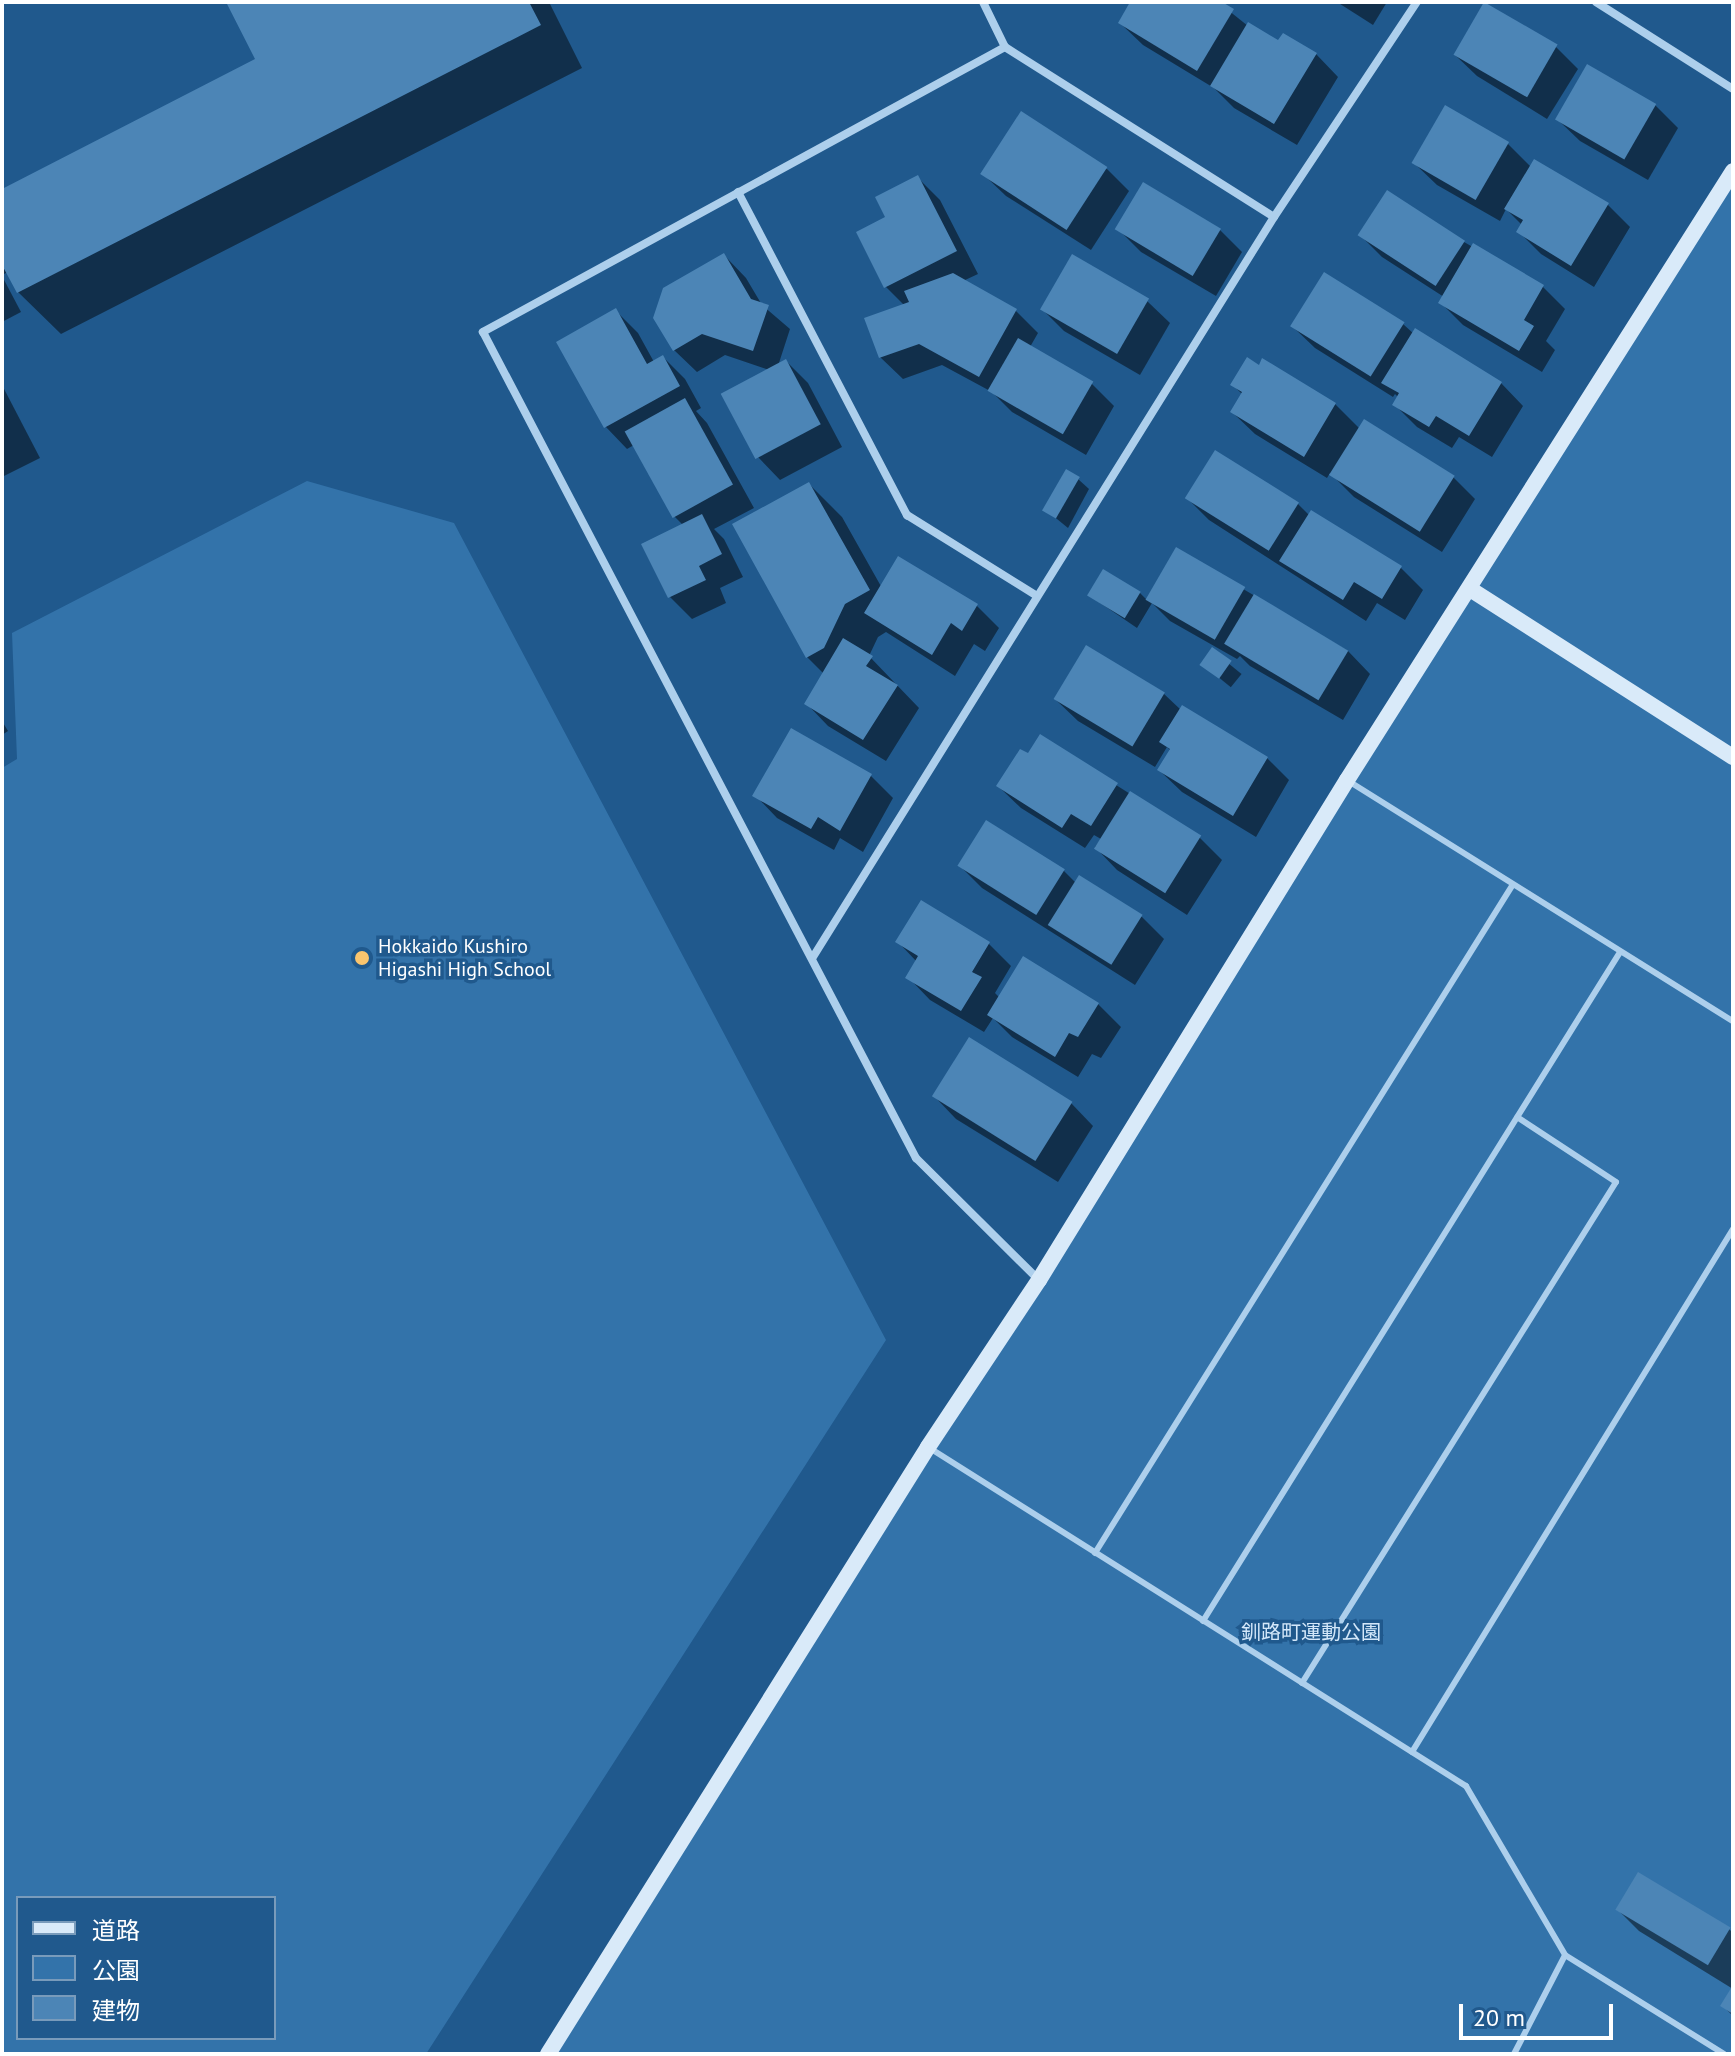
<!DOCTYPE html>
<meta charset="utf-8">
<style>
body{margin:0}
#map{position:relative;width:1735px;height:2056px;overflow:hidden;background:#20598d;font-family:"PT Sans","Noto Sans JP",sans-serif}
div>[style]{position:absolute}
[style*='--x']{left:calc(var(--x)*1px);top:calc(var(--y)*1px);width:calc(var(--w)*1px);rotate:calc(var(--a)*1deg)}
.green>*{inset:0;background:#3373aa}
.shadow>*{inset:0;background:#0007;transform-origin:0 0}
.building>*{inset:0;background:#4c85b6;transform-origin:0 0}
.lane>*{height:6px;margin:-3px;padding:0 3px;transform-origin:3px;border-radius:3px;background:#adcfec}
.street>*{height:8px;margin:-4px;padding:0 4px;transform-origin:4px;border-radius:4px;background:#adcfec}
.secondary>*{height:16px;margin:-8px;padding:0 8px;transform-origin:8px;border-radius:8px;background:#d9eaf9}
.dots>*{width:22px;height:22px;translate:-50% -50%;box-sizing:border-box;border:4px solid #20598d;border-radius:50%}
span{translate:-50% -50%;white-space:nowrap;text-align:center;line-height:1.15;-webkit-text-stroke:7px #20598d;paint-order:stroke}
.poi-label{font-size:20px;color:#fff}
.left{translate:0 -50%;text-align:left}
.park-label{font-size:20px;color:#d3e7f9}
.frame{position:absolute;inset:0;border:4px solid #fff;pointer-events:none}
.legend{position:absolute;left:16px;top:1896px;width:260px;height:144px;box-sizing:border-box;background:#20598d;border:2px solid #799bbb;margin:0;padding:10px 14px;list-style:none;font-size:24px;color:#fff}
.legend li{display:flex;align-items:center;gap:16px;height:40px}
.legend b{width:40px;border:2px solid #799bbb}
.scale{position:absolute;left:1459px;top:2004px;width:154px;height:36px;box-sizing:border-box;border:4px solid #fff;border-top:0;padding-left:10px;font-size:24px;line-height:28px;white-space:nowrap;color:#fff;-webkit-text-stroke:6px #20598d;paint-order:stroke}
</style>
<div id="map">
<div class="green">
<i style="clip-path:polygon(1733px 171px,1733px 2054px,548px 2054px)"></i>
<i style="clip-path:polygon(evenodd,307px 481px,454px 523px,886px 1340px,426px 2054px,2px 2054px,2px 768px,17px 759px,12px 633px,307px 481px,18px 1898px,274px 1898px,274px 2038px,18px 2038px,18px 1898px)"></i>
</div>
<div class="shadow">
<i style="clip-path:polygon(228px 2px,549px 2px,582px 68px,61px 334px,18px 292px,8px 272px,2px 275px,2px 191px,258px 60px)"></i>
<i style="clip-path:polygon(1133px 2px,1218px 2px,1248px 26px,1279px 43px,1316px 54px,1338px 77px,1297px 145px,1234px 108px,1214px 88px,1143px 45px,1120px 23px)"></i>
<i style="clip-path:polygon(1337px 2px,1387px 2px,1373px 25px)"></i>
<i style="clip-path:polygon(1556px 47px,1578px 69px,1547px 119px,1477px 76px,1454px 54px)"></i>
<i style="clip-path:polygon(1655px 105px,1678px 128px,1648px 180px,1580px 141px,1557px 119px)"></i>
<i style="clip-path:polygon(1445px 108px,1508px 144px,1532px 168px,1608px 205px,1630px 227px,1594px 287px,1541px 254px,1518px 231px,1522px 225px,1506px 209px,1500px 221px,1437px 185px,1414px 163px)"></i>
<i style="clip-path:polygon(1107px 169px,1129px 191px,1091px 250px,1006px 196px,983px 174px)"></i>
<i style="clip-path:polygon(918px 178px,940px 200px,978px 274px,963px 281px,1015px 310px,1038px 333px,1030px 347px,1092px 384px,1114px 406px,1086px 455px,1012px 412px,992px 392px,942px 365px,903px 379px,880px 357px,905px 306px,886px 287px,859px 233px,888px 218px)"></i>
<i style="clip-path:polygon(1118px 229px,1220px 230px,1242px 252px,1216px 296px,1141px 252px)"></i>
<i style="clip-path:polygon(1360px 235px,1464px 242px,1542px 286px,1565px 309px,1546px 341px,1555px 350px,1542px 372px,1463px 325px,1441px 303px,1444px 297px,1382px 257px)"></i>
<i style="clip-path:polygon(724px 255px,746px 278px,762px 305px,790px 329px,778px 366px,786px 361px,808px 383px,842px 447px,780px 480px,758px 457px,723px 395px,769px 370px,725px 355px,697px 372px,674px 350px)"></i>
<i style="clip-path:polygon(2px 276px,21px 312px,2px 322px)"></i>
<i style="clip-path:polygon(1147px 301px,1170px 323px,1140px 375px,1064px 331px,1042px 309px)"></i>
<i style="clip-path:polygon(616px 311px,638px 333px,654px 362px,663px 357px,685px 379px,701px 408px,696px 411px,707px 423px,754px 508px,714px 529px,724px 539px,743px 577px,720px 588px,726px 603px,692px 619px,670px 597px,684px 526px,674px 516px,634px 445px,627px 449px,605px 426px)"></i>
<i style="clip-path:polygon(1403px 324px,1414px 334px,1501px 383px,1523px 406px,1492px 457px,1459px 437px,1452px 448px,1417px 427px,1395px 405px,1399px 398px,1395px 394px,1393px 397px,1315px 348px,1292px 326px)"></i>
<i style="clip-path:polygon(2px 385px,40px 458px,2px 477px)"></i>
<i style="clip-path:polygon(1233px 385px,1335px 404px,1360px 429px,1453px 477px,1475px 499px,1442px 552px,1354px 497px,1330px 473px,1327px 478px,1255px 434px,1232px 412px,1243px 395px)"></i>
<i style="clip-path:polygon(1078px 479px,1089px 489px,1068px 528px,1046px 510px)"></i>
<i style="clip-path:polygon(809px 484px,842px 517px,882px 588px,899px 559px,977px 606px,999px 628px,985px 651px,974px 644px,955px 676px,886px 632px,878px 637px,869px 656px,919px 708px,886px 761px,828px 726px,806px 703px,824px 674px,807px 657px)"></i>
<i style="clip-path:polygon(1187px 498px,1298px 504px,1310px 516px,1312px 513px,1401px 568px,1423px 590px,1405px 620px,1377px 603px,1366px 621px,1209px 520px)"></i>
<i style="clip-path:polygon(1177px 550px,1348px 651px,1370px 674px,1343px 720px,1250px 666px,1240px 656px,1237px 659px,1170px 621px,1152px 603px,1137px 628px,1090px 596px,1140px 593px,1147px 600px)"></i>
<i style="left:1212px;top:650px;width:38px;height:17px;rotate:39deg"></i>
<i style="clip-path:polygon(1163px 693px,1181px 710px,1267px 758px,1289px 780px,1256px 837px,1182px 792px,1159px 770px,1171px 751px,1167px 747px,1155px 767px,1078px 721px,1055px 699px)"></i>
<i style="clip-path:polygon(2px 721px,8px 731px,2px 735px)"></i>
<i style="clip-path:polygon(1040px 737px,1200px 838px,1222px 860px,1187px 915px,1117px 870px,1095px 847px,1101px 839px,1094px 835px,1085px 848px,1021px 808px,998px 786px,1028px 756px)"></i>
<i style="clip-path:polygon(871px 776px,893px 798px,863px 852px,840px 838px,834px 850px,777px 818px,755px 795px)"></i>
<i style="clip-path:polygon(960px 866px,1064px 871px,1076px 883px,1142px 917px,1164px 939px,1135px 985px,982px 888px)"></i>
<i style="clip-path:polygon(898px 942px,989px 944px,1011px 966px,995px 993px,1000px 998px,1024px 959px,1098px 1004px,1121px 1027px,1101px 1058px,1092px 1054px,1078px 1077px,1012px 1037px,993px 1018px,984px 1032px,930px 1000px,908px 977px,917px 962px)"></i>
<i style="clip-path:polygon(934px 1096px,1071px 1103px,1093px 1126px,1058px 1182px,956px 1119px)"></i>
<i style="clip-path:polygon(1617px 1909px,1729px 1929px,1733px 1933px,1733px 2016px,1723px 2006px,1733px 1989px,1639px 1931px)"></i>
</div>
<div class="building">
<i style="clip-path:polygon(226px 2px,529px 2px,541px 25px,17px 293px,2px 265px,2px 189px,255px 59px)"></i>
<i style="clip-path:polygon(1130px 2px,1222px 2px,1234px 9px,1197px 71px,1118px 23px)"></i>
<i style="left:1484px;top:2px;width:85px;height:61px;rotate:30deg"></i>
<i style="clip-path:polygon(1248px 22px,1278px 40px,1283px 33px,1317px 53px,1274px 124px,1210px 86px)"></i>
<i style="left:1587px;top:64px;width:80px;height:64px;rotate:30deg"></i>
<i style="left:1445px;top:105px;width:74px;height:67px;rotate:30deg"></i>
<i style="left:1021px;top:111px;width:103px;height:75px;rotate:33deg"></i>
<i style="clip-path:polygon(1534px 159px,1609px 203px,1571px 266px,1516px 232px,1523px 220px,1504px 209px)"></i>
<i style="clip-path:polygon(918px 175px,957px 251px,884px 288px,856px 232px,885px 217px,875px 197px)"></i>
<i style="left:1143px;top:182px;width:91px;height:55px;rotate:31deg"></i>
<i style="left:1387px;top:190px;width:93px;height:54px;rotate:33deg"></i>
<i style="clip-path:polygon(1473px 243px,1544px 285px,1524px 320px,1534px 326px,1519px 351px,1438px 303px)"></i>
<i style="clip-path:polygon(724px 253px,751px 299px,769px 305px,753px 351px,702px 334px,673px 351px,653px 318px,663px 288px)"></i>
<i style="left:1072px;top:254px;width:89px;height:64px;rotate:30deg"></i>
<i style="left:1324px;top:272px;width:95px;height:64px;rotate:32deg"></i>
<i style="clip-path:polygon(953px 273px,1017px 309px,979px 377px,919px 344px,879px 358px,864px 318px,909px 302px,904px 291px)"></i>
<i style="clip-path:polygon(616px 308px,647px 364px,663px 355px,680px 386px,604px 428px,556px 342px)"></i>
<i style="clip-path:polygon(1415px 328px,1502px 382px,1469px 436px,1436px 416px,1429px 427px,1392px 405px,1399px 393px,1381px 383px)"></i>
<i style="left:1018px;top:338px;width:87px;height:61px;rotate:30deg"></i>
<i style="clip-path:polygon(1247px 357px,1259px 365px,1262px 358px,1336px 403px,1304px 457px,1230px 412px,1242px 392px,1230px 385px)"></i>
<i style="left:786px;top:359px;width:74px;height:74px;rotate:62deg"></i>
<i style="left:685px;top:398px;width:99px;height:69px;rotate:61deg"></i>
<i style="left:1364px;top:419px;width:107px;height:66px;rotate:32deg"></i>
<i style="left:1215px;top:450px;width:99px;height:57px;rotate:32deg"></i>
<i style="left:1066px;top:469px;width:16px;height:48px;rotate:30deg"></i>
<i style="clip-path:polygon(809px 482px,870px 590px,845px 604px,824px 648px,806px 658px,732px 524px)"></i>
<i style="clip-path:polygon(1311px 510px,1402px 566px,1382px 599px,1354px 582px,1343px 600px,1279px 561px)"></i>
<i style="clip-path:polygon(702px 514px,722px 554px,699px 566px,706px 580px,668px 598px,641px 544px)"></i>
<i style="left:1176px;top:547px;width:80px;height:61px;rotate:30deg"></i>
<i style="clip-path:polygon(898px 556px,978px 604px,962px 631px,951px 623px,932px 655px,864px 613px)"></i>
<i style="left:1103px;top:569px;width:44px;height:31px;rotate:31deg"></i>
<i style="left:1254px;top:594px;width:110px;height:58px;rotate:31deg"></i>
<i style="clip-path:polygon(843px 638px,873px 656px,866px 666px,898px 685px,863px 740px,804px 704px)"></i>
<i style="left:1086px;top:645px;width:92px;height:63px;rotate:31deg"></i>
<i style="left:1212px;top:647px;width:24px;height:22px;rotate:35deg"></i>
<i style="clip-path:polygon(1182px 705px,1268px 757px,1233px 816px,1157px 770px,1170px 749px,1159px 742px)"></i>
<i style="clip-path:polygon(791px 728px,872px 774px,840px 831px,818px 817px,811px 829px,752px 796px)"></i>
<i style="clip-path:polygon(1040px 734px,1118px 783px,1091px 826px,1071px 814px,1062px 828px,996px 786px,1020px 749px,1028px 753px)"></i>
<i style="left:1130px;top:791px;width:84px;height:68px;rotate:32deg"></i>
<i style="left:986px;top:820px;width:93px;height:54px;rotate:32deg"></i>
<i style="left:1079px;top:875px;width:75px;height:59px;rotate:32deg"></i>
<i style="clip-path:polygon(921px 900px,990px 942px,972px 972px,982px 977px,961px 1011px,905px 978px,918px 956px,895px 942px)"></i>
<i style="clip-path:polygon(1023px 956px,1099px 1003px,1078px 1037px,1069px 1033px,1055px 1057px,987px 1015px)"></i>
<i style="left:969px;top:1037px;width:122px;height:70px;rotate:32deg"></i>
<i style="left:1638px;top:1872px;width:108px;height:44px;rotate:31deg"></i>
<i style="clip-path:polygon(1733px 1985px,1733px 2014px,1720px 2006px)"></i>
</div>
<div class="lane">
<i style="--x:1350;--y:782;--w:451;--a:32"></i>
<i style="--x:928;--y:1447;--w:636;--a:32.22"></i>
<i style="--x:1466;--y:1786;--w:196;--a:59.6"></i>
<i style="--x:1565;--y:1955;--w:187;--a:31.9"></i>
<i style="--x:1095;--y:1553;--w:787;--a:-57.99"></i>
<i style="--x:1203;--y:1621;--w:788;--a:-58.06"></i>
<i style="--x:1302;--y:1683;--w:591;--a:-57.92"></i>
<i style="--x:1616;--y:1182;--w:118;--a:-146.7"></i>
<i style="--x:1412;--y:1752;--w:614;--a:-58.46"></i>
<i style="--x:1514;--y:2054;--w:111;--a:-62.7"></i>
</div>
<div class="street">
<i style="--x:983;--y:2;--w:50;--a:63.9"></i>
<i style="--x:1005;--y:47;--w:318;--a:32.3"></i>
<i style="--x:1596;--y:2;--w:162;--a:32.4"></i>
<i style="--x:1005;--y:47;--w:595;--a:151.37"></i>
<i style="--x:483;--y:332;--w:933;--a:62.34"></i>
<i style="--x:916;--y:1158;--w:173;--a:44.8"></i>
<i style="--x:738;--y:192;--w:365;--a:62.4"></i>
<i style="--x:907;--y:515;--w:153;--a:31.9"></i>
<i style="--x:813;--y:957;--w:872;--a:-58.08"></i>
<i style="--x:1274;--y:217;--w:258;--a:-56.4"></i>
</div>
<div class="secondary">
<i style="--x:1470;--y:589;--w:312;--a:32.6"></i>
<i style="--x:548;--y:2054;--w:716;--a:-57.95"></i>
<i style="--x:928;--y:1447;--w:201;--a:-56.4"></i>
<i style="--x:1039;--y:1280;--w:587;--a:-58.37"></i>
<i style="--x:1347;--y:780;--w:721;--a:-57.63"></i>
</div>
<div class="dots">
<i style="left:362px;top:958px;background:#fac56e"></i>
</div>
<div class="poi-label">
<span class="left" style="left:378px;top:958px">Hokkaido Kushiro<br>Higashi High School</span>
</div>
<div class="park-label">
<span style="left:1311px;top:1632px">釧路町運動公園</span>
</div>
<div class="frame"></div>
<ul class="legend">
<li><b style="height:10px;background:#d9eaf9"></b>道路</li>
<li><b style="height:22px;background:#3373aa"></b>公園</li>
<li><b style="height:22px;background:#4c85b6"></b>建物</li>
</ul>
<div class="scale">20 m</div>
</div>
